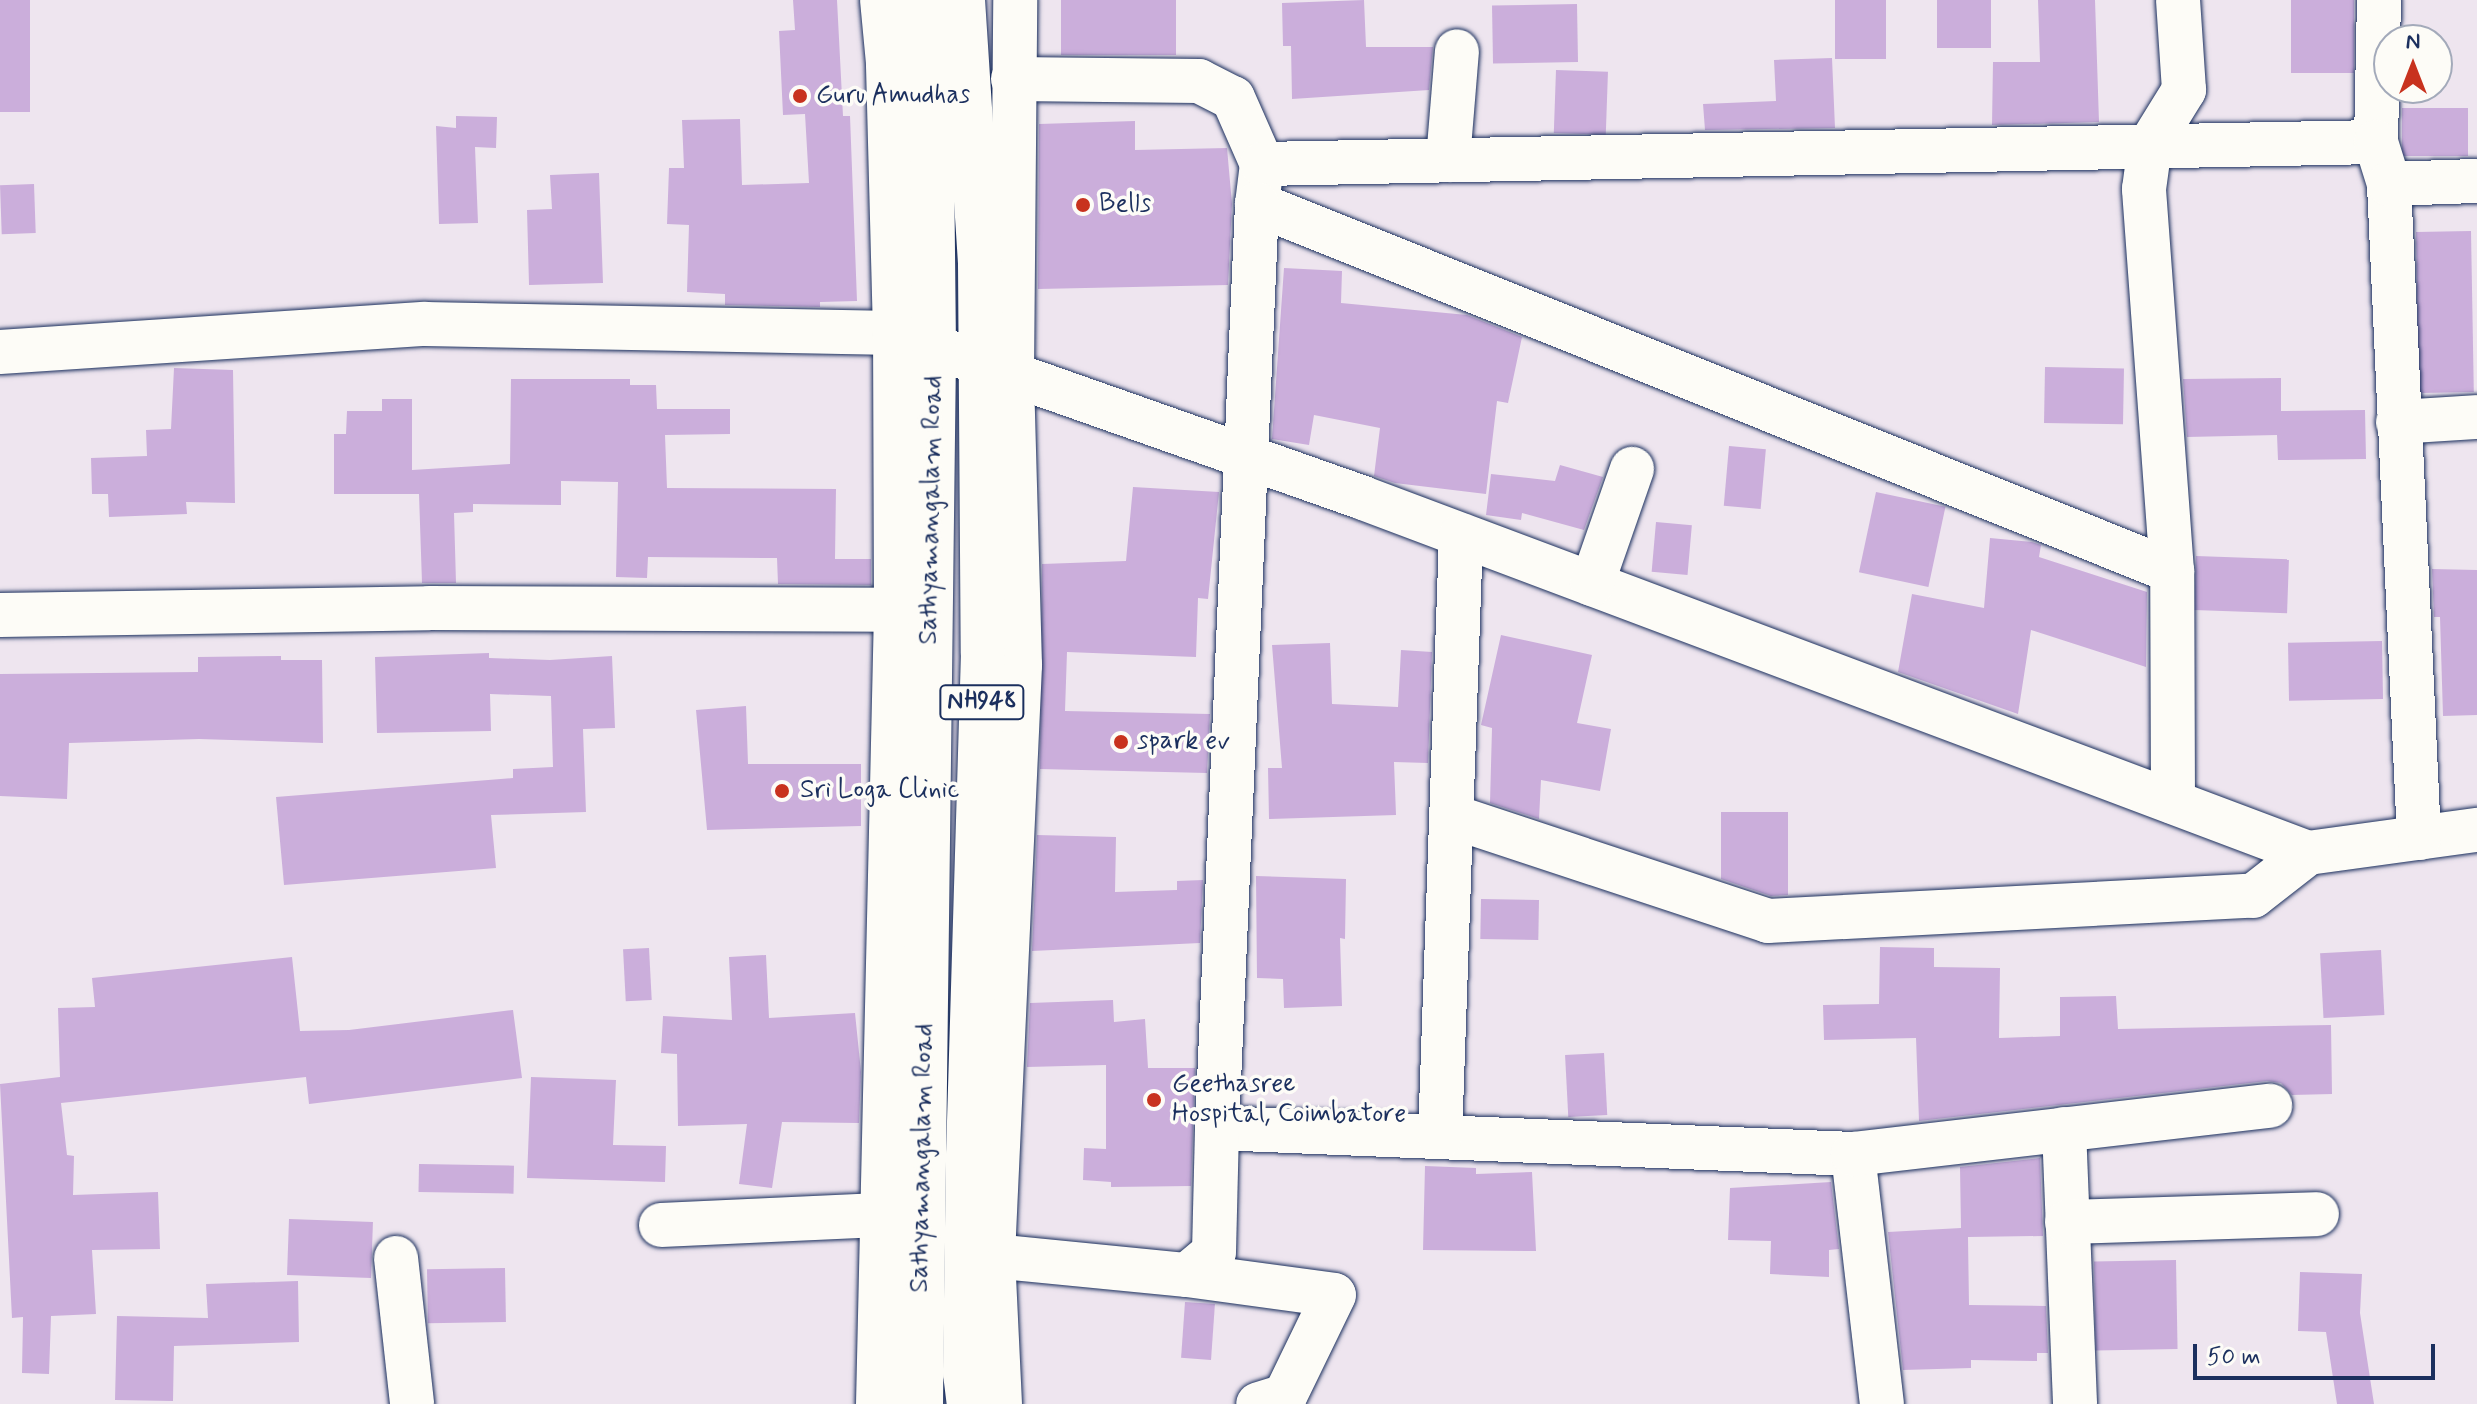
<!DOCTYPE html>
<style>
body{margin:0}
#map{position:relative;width:2477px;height:1404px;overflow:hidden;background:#eee5ef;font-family:Mynerve,sans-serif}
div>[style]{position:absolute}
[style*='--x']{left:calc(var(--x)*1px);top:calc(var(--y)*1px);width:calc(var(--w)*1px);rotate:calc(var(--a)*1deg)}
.building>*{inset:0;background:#cbaedb;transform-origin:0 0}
.roads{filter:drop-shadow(0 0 2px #1b2f5e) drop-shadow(0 0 2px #1b2f5e)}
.minor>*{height:44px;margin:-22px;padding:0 22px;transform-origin:22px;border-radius:22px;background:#fdfcf7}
.highway>*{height:44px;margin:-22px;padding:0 22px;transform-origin:22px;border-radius:22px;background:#fdfcf7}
.dots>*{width:22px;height:22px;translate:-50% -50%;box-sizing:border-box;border:4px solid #fdfcf7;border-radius:50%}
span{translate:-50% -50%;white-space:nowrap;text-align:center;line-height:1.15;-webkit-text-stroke:7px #fdfcf7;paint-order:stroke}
.shield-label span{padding:2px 6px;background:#fdfcf7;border:2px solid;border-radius:6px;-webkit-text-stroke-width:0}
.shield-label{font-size:24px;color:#1b2f5e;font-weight:700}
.poi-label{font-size:26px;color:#1b2f5e}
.left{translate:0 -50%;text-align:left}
.street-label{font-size:26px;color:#1b2f5e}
.north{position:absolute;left:2373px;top:24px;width:80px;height:80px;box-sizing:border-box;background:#fdfcf7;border:2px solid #a3aaba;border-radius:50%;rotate:0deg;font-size:22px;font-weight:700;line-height:32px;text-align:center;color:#1b2f5e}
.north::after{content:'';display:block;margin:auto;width:28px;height:36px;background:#c8321e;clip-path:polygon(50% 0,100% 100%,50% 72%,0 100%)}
.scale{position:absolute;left:2193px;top:1344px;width:242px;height:36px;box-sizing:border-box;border:4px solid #1b2f5e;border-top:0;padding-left:10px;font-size:24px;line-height:28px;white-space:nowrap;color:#1b2f5e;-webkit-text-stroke:6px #fdfcf7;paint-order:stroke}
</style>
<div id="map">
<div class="building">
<i style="left:0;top:0;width:30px;height:112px"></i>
<i style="clip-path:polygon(793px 0,837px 0,843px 116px,850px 116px,857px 301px,820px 302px,820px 307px,725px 305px,725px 294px,687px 292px,689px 225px,667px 224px,669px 168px,684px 168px,682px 120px,740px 119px,742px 185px,809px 183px,805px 114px,783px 115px,779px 31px,795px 30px)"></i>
<i style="left:1061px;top:0;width:115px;height:55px"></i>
<i style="clip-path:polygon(1364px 0,1366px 47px,1433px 47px,1429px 90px,1292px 99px,1291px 46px,1283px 46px,1282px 3px)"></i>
<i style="left:1835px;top:0;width:51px;height:59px"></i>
<i style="left:1937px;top:0;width:54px;height:48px"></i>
<i style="clip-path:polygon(2038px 0,2095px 0,2099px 122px,1992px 125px,1993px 62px,2040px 62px)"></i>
<i style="left:2291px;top:0;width:63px;height:73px"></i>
<i style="left:1577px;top:4px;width:58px;height:85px;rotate:89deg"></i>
<i style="clip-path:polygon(1832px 58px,1835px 128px,1705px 130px,1703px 104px,1776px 101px,1774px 60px)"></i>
<i style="left:1556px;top:70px;width:52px;height:63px;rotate:2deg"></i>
<i style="left:2468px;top:108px;width:48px;height:66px;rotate:90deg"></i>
<i style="clip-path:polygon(456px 116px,497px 117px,496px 148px,475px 147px,478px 223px,439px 224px,436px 126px,456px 128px)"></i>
<i style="clip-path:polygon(1135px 121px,1135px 150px,1227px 148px,1232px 204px,1228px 285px,1038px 289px,1039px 124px)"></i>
<i style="clip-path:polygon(599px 173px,603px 283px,529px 285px,527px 210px,552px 209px,550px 175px)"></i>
<i style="left:34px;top:184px;width:49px;height:34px;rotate:88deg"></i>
<i style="left:2471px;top:231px;width:161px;height:55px;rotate:89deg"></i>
<i style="clip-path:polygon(1284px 268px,1342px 271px,1341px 303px,1467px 315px,1522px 337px,1508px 403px,1497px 401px,1486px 494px,1395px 483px,1374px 476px,1380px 428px,1314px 415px,1309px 445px,1272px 439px)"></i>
<i style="left:2045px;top:367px;width:79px;height:56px;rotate:1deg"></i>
<i style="clip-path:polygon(174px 368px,233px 370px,235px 503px,186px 502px,187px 514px,109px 517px,108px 494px,92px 494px,91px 458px,147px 456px,146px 430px,171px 429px)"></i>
<i style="clip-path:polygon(2281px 378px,2281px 411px,2365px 410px,2366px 459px,2278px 460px,2277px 435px,2187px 437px,2183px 379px)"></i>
<i style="clip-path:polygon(511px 379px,630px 379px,630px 385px,656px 385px,657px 409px,730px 409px,730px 434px,665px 435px,667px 488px,836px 489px,835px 559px,871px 559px,871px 585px,778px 584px,777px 558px,648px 557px,647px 578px,616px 577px,618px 482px,561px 481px,561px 505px,473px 504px,473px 512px,454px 513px,456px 583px,422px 583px,419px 494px,334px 494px,334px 434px,346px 434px,347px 411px,382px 411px,382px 399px,412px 399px,412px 470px,510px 464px)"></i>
<i style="left:1729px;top:446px;width:37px;height:60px;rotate:5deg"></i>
<i style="clip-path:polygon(1560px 465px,1603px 477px,1584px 530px,1522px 513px,1521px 520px,1486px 515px,1491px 474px,1555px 481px)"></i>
<i style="clip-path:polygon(1133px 487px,1219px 492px,1208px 599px,1198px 598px,1196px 657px,1067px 652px,1065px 711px,1210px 714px,1207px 773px,1040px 769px,1042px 564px,1126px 561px)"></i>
<i style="left:1876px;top:492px;width:71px;height:82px;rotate:12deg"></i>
<i style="left:1656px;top:522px;width:36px;height:50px;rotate:5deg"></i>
<i style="clip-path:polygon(1990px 538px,2032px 542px,2041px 545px,2039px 557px,2147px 592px,2146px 667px,2031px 630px,2018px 714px,1898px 672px,1912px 594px,1984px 608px)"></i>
<i style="left:2196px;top:556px;width:93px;height:54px;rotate:2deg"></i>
<i style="clip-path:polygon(2432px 569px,2477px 570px,2477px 715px,2443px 716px,2440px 617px,2434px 617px)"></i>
<i style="clip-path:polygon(1501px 635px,1592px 655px,1577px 723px,1611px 729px,1600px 791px,1541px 780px,1539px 819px,1490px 803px,1492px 728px,1481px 725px)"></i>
<i style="left:2382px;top:641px;width:58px;height:94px;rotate:89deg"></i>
<i style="clip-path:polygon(1330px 643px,1332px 704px,1398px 707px,1401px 650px,1432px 652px,1428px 763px,1394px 762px,1396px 815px,1269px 819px,1268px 768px,1282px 768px,1272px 645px)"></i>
<i style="clip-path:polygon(489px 653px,489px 658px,550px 660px,612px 656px,615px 728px,583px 729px,586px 812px,491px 815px,496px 868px,284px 885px,276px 797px,513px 778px,513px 769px,553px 767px,551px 696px,490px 694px,491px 731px,377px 733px,375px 657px)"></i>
<i style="clip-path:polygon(281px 656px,281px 660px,322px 660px,323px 743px,199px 739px,69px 743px,67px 799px,0 796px,0 674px,198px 672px,198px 657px)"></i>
<i style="clip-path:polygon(746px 706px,748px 764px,861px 764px,861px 826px,707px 830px,696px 710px)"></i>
<i style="clip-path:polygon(1721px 812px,1788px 812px,1788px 895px,1771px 896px,1721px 879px)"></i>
<i style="clip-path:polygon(1037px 835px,1116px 837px,1115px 892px,1177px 890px,1177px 881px,1203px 880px,1200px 943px,1032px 951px)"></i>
<i style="clip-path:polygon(1256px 876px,1346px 879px,1345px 939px,1340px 938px,1342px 1006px,1284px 1008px,1283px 979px,1257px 978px)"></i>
<i style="left:1481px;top:899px;width:58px;height:40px;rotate:1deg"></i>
<i style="clip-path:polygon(1880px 947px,1934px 948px,1934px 967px,2000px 968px,1999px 1038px,2060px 1036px,2060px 997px,2116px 996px,2118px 1029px,2331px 1025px,2332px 1094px,2292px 1095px,2281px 1083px,2267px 1081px,1919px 1121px,1916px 1038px,1824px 1040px,1823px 1005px,1879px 1004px)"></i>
<i style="left:649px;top:948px;width:52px;height:26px;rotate:87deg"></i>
<i style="left:2381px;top:950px;width:65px;height:61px;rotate:87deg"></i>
<i style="clip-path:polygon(766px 955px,769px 1018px,855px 1013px,861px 1072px,859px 1123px,782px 1122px,772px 1188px,739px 1184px,747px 1124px,678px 1126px,677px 1054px,661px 1053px,663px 1016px,732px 1020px,729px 957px)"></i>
<i style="clip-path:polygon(292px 957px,300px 1031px,349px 1030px,513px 1010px,522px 1078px,309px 1104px,306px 1077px,61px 1103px,67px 1155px,74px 1156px,73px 1195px,158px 1192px,160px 1249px,92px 1250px,96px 1314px,51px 1316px,49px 1374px,22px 1373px,23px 1317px,12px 1318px,0 1084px,60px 1077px,58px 1008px,95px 1007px,92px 978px)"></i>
<i style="clip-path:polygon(1113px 1000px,1114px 1022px,1145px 1019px,1148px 1068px,1195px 1068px,1191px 1186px,1111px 1187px,1111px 1182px,1083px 1180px,1084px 1148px,1106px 1149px,1106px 1065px,1027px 1067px,1030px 1003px)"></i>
<i style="left:1604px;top:1053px;width:62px;height:39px;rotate:87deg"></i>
<i style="clip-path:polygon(531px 1077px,616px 1080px,613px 1145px,666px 1146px,665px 1182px,527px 1178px)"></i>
<i style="clip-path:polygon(2040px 1158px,2043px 1236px,1968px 1237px,1969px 1305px,2046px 1306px,2048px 1353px,2037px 1353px,2037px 1361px,1971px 1360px,1971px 1368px,1903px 1370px,1888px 1232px,1961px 1228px,1960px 1167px)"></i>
<i style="left:419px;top:1164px;width:95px;height:28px;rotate:1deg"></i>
<i style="clip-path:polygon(1425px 1166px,1476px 1168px,1476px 1174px,1532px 1172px,1536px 1251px,1423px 1250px)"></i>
<i style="clip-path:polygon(1831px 1182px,1839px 1249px,1829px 1250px,1829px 1277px,1770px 1274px,1771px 1241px,1728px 1240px,1730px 1188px)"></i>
<i style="left:289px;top:1219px;width:84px;height:56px;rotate:2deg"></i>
<i style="left:2176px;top:1260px;width:89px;height:82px;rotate:89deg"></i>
<i style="left:505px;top:1268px;width:54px;height:78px;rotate:89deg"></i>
<i style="clip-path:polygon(2300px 1272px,2362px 1274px,2360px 1313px,2374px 1404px,2337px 1404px,2326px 1332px,2298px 1331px)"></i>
<i style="clip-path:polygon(298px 1281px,299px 1342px,174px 1346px,173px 1401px,115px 1400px,117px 1316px,208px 1318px,206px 1284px)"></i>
<i style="left:1185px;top:1302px;width:30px;height:56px;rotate:4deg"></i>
</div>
<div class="roads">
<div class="minor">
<i style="--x:1013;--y:79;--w:186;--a:0.6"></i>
<i style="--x:1199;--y:81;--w:38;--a:27"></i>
<i style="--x:1233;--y:98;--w:72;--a:66.3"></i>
<i style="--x:1262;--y:164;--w:40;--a:97.1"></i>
<i style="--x:1257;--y:204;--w:986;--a:21.86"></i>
<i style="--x:2376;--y:142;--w:142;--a:-88.8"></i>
<i style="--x:1448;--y:160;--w:109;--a:-85.3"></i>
<i style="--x:1262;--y:164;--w:1114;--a:-1.13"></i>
<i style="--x:2376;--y:142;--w:44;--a:72.8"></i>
<i style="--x:1257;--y:204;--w:925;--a:92.48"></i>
<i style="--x:1217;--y:1128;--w:637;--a:2.34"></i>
<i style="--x:1853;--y:1154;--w:252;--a:83.4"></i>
<i style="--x:0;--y:352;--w:426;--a:-3.8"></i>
<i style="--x:425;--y:324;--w:470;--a:1.1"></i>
<i style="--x:895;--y:333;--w:496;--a:19.4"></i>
<i style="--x:1363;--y:498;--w:1009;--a:20.59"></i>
<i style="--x:2308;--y:853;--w:171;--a:-7.8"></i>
<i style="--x:2398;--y:422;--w:79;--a:-3.6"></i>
<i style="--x:1592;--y:584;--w:122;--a:-70.8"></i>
<i style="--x:0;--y:615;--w:429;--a:-0.9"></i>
<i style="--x:429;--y:608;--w:467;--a:0.2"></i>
<i style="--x:2173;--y:802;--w:231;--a:-90.2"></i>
<i style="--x:2172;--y:571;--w:383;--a:-94.2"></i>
<i style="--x:2144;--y:189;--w:44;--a:-82.2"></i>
<i style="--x:2150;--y:145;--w:65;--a:-58.3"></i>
<i style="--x:2184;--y:90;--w:90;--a:-93.8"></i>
<i style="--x:1451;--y:816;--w:334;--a:18.3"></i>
<i style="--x:1768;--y:921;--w:486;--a:-3"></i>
<i style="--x:2253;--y:896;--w:70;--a:-38"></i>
<i style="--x:2419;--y:838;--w:655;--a:-92.63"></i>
<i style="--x:2389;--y:184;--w:88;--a:-2"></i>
<i style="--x:2064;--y:1129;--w:275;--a:87.7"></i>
<i style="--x:1440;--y:1137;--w:602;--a:-88"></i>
<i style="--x:1853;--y:1154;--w:420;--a:-6.6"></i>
<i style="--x:2067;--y:1222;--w:250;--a:-1.8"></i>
<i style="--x:661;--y:1225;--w:219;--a:-2.6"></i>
<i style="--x:993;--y:1256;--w:195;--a:5.6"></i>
<i style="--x:1187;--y:1275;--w:35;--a:-40"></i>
<i style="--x:1214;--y:1252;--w:124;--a:-88.6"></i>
<i style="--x:396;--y:1258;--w:147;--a:83.7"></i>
<i style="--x:1187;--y:1275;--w:148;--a:7.7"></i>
<i style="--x:1334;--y:1295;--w:112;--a:115.9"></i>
<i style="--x:1285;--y:1396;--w:28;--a:163"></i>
<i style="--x:878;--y:1404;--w:794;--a:-88.7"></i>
<i style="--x:896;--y:610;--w:277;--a:-90.2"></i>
<i style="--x:895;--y:333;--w:270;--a:-91.5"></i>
<i style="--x:888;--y:63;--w:63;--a:-95.4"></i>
<i style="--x:1000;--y:1404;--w:148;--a:-92.7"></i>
<i style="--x:993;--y:1256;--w:592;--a:-87.38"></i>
<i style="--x:1020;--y:665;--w:291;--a:-91.6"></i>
<i style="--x:1012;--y:374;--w:374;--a:-89.5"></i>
</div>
<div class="highway">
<i style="--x:963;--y:0;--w:265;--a:86.3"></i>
<i style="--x:980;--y:264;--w:389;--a:89.6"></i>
<i style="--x:983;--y:653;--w:503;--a:91.71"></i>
<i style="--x:968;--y:1156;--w:217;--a:90.8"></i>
<i style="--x:965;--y:1373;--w:31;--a:83"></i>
<i style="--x:921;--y:1404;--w:1056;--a:-89.29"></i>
<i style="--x:934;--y:348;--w:189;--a:-90.6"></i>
<i style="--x:932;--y:159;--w:159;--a:-94"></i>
</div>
</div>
<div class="dots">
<i style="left:800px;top:96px;background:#c8321e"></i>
<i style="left:1083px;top:205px;background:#c8321e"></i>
<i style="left:1121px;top:742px;background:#c8321e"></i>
<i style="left:782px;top:791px;background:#c8321e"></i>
<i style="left:1154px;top:1100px;background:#c8321e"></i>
</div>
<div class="shield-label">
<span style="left:982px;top:702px">NH948</span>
</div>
<div class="poi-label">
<span class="left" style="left:816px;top:96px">Guru Amudhas</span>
<span class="left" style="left:1099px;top:205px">Bells</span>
<span class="left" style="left:1137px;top:742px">spark ev</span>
<span class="left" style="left:800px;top:791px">Sri Loga Clinic</span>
<span class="left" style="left:1172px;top:1100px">Geethasree<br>Hospital, Coimbatore</span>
</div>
<div class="street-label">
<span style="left:932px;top:510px;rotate:-89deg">Sathyamangalam Road</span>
<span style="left:923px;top:1158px;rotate:-89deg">Sathyamangalam Road</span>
</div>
<div class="north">N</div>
<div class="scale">50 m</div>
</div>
